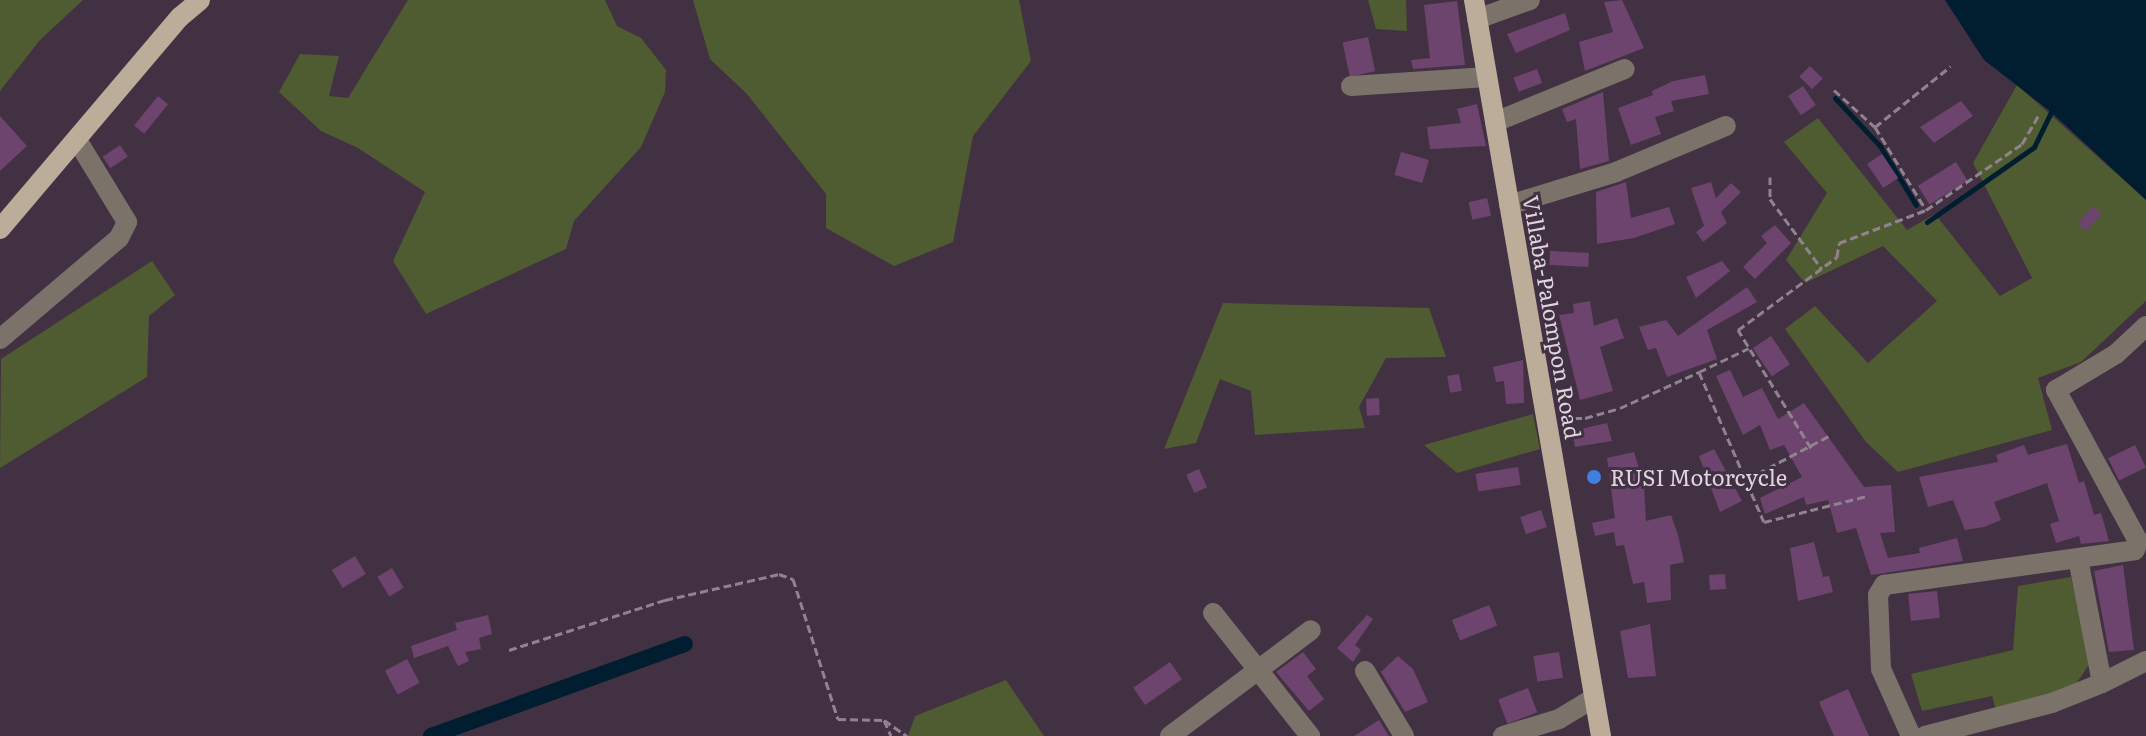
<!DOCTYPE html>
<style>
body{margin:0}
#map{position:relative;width:2146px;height:736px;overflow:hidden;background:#423142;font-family:Literata,serif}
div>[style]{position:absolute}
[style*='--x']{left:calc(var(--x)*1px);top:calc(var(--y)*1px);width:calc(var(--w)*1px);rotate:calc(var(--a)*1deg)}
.green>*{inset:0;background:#4f5b30}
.water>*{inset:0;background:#001e2f}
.stream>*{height:5px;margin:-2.5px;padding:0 2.5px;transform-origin:2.5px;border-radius:2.5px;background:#001e2f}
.canal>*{height:16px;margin:-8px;padding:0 8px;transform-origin:8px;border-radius:8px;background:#001e2f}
.building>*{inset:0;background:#6d446e;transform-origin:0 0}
.path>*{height:3px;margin-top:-1.5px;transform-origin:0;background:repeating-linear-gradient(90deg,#908290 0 8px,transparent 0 12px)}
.minor>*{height:20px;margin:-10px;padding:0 10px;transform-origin:10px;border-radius:10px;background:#7b736a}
.major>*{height:20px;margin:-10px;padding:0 10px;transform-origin:10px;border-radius:10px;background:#bcac9a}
.dots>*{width:22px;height:22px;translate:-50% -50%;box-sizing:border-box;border:4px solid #423142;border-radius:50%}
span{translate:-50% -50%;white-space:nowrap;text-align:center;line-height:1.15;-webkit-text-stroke:6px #423142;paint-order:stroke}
.street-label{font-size:22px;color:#dfd4df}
.poi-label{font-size:22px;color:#dfd4df}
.left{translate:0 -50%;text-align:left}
</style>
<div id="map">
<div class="green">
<i style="clip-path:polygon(0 0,83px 0,40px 40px,0 91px)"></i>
<i style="clip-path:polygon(408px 0,605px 0,617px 26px,641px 38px,666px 70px,665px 92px,641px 147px,574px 221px,566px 249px,426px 314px,393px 261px,425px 192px,358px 148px,321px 131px,279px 92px,300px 54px,339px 56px,329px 96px,348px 98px)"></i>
<i style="clip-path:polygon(693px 0,1019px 0,1031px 61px,973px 136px,953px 242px,894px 266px,826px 228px,826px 194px,747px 94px,710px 59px)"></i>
<i style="clip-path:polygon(1368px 0,1406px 0,1407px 31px,1376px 29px)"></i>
<i style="clip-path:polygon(2017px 85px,2146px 200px,2146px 301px,2081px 362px,2038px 378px,2052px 430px,1898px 472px,1866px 442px,1785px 329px,1815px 306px,1868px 363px,1937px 301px,1883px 246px,1805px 283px,1786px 260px,1827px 193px,1784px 142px,1818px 118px,1907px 230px,1935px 214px,2000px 296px,2032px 278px,1973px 163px)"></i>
<i style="clip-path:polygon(152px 261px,175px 295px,149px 316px,147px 377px,0 468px,1px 359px)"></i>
<i style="clip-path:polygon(1223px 303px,1429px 308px,1446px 357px,1386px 358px,1359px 407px,1365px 428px,1255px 435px,1251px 391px,1220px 379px,1196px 443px,1164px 449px)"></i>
<i style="clip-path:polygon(1533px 414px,1540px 449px,1457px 473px,1424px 445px)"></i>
<i style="clip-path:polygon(2071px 577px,2090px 663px,2074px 687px,1996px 710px,1992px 696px,1922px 711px,1911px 674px,2013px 650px,2018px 586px)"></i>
<i style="clip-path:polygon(1006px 680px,1044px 736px,908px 736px,915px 716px)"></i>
</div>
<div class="water">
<i style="clip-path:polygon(1945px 0,2146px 0,2146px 200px,2051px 112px,1984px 60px)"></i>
</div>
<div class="stream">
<i style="--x:1835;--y:98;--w:66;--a:46.8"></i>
<i style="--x:1880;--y:146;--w:69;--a:58.6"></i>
<i style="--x:1927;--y:222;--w:131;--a:-35"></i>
<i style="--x:2034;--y:147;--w:39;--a:-64"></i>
</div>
<div class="canal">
<i style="--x:431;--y:736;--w:270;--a:-19.9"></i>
</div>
<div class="building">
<i style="clip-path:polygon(1622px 0,1644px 48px,1585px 71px,1579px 42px,1613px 32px,1604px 2px)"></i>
<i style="clip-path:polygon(1457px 1px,1465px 65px,1413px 69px,1411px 60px,1430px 58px,1424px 5px)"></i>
<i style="clip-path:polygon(1565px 13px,1570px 30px,1516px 53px,1507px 34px)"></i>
<i style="left:1368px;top:37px;width:35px;height:26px;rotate:78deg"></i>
<i style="left:1810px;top:66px;width:18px;height:15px;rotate:45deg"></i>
<i style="left:1537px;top:69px;width:15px;height:25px;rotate:70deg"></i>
<i style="clip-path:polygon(1705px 75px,1709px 94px,1671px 101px,1674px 111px,1655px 117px,1661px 134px,1631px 145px,1618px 108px,1653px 95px,1652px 91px,1673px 81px)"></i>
<i style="left:1803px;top:86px;width:23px;height:18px;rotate:56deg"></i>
<i style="clip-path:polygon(1603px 92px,1609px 161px,1580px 169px,1576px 119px,1567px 122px,1562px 109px)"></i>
<i style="left:158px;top:96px;width:13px;height:38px;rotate:39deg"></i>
<i style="clip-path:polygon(1961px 101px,1973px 116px,1934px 143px,1920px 127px)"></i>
<i style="clip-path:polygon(1477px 104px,1486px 146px,1430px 149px,1427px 127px,1461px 123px,1457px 109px)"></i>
<i style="clip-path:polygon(0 116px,27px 146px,0 171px)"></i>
<i style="left:120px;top:145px;width:14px;height:21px;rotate:56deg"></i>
<i style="left:1401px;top:152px;width:29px;height:24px;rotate:16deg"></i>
<i style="left:1882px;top:154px;width:29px;height:18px;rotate:56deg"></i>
<i style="left:1956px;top:162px;width:22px;height:45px;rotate:58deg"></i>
<i style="clip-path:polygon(1626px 182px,1631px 218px,1669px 207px,1675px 224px,1634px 238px,1597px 244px,1596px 192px)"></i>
<i style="clip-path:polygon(1711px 182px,1716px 198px,1731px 183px,1741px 192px,1721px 212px,1727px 223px,1703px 242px,1696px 232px,1704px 226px,1691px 188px)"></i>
<i style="left:1487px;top:198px;width:18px;height:19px;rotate:77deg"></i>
<i style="left:2093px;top:206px;width:12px;height:23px;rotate:42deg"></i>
<i style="clip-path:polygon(1775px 225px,1791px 243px,1755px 279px,1743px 267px,1767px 243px,1761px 236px)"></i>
<i style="left:1550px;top:251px;width:39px;height:14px;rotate:3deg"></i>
<i style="clip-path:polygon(1722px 261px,1730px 271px,1696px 298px,1686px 277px)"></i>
<i style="clip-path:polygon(1747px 287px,1757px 302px,1707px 330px,1717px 359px,1667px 377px,1656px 348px,1648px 350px,1639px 327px,1666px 320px,1678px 336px)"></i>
<i style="clip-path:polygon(1590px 301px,1594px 326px,1617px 318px,1624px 338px,1600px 347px,1613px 391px,1580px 400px,1559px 315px,1574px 313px,1573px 304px)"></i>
<i style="left:1771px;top:336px;width:34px;height:22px;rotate:56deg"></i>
<i style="clip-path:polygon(1523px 360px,1524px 403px,1506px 404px,1504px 381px,1496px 382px,1493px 367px)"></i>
<i style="clip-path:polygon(1730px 370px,1743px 397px,1762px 388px,1778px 419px,1804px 403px,1864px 487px,1891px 485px,1895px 532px,1880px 533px,1888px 558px,1920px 553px,1919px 548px,1957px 538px,1963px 561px,1871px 575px,1856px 528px,1837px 533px,1828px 500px,1806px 505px,1804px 497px,1765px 514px,1760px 498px,1802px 477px,1784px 445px,1770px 450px,1760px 425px,1743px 435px,1716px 376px)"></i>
<i style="left:1459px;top:374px;width:17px;height:12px;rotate:80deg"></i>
<i style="left:1379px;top:398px;width:17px;height:13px;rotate:87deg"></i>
<i style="clip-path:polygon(1607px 423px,1612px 441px,1575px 447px,1572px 431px)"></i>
<i style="clip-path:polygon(2067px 444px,2079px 483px,2084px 481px,2094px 515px,2101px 513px,2109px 541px,2081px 544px,2079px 536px,2056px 543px,2050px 524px,2059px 521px,2047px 483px,1994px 502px,2001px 520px,1984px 527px,1965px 530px,1953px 500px,1928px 507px,1919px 477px,1998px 462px,1996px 455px,2024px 445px,2028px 455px)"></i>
<i style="left:2135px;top:445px;width:25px;height:30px;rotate:64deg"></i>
<i style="clip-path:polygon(1714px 449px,1742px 501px,1720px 512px,1699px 456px)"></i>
<i style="clip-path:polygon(1634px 452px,1644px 485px,1646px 521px,1671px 515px,1678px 535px,1684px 562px,1670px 565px,1671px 600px,1647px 603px,1644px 582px,1633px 584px,1624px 545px,1616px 546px,1614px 532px,1595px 536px,1592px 523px,1615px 518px,1607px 458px)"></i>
<i style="left:1518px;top:467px;width:18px;height:43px;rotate:81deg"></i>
<i style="left:1199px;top:469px;width:20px;height:14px;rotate:66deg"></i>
<i style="left:1541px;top:510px;width:18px;height:22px;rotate:71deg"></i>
<i style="clip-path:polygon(1814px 542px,1823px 577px,1829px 576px,1833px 592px,1798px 601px,1790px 548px)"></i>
<i style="left:355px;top:556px;width:21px;height:27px;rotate:59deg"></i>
<i style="clip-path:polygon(2123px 565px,2134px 650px,2109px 652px,2094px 571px)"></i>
<i style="left:392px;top:568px;width:23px;height:17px;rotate:59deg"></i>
<i style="left:1725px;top:574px;width:15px;height:16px;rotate:86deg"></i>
<i style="left:1937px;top:591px;width:27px;height:29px;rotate:84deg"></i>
<i style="left:1489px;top:605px;width:22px;height:40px;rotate:68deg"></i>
<i style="clip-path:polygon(488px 615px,492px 634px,479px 638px,481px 649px,465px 652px,469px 661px,458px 666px,448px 646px,414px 658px,411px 646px,457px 630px,455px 623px)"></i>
<i style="clip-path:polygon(1367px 615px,1373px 619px,1355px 645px,1361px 650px,1353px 662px,1337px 648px)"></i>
<i style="clip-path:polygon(1650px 624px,1656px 676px,1628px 678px,1620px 631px)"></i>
<i style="clip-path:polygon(1303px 652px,1316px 669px,1307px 676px,1324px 699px,1309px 711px,1276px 672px)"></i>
<i style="left:1559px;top:652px;width:26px;height:26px;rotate:81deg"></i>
<i style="clip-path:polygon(1398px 656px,1413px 669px,1428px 702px,1405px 712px,1381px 672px)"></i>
<i style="left:407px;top:659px;width:27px;height:25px;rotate:62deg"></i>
<i style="left:1170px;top:662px;width:21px;height:45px;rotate:55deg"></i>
<i style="left:1528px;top:688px;width:26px;height:32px;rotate:69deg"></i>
<i style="clip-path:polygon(1848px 689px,1869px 736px,1834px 736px,1819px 702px)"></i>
<i style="clip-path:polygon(1379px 720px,1389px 736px,1354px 736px)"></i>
</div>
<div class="path">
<i style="--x:1834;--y:90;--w:55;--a:42.1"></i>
<i style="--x:1875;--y:127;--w:97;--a:58.4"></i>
<i style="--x:1875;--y:127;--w:97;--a:-38.8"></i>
<i style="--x:1770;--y:177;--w:22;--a:90"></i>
<i style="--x:1770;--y:199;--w:87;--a:53.4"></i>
<i style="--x:1699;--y:372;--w:55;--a:-25.6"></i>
<i style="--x:1562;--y:418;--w:23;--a:0"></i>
<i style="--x:1585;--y:418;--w:36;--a:-16"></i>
<i style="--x:1620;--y:408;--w:87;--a:-24.5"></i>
<i style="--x:1699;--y:372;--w:163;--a:66.6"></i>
<i style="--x:1764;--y:522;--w:106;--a:-14.2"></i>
<i style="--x:1811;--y:448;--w:139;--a:-121.7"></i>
<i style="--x:1738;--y:330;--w:123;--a:-36.4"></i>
<i style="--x:1837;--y:257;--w:14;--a:-82"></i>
<i style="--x:1839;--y:243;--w:93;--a:-20.8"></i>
<i style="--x:1926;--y:210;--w:116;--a:-34.5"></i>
<i style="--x:2022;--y:144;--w:34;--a:-60"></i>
<i style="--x:1747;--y:479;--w:93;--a:-27.7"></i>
<i style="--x:509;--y:650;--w:164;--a:-17.8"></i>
<i style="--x:665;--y:600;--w:117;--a:-12.8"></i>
<i style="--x:779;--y:574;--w:15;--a:20"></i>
<i style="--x:793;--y:579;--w:147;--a:72.2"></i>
<i style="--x:838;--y:719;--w:46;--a:1.2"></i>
<i style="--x:884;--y:720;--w:17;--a:66"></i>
<i style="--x:884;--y:720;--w:28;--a:35"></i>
</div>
<div class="minor">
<i style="--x:1477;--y:19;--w:56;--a:-19.7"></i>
<i style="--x:1351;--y:86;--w:136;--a:-3.8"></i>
<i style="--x:1495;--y:122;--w:140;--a:-22.2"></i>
<i style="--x:1509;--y:205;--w:112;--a:-17.1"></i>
<i style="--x:1616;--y:172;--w:119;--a:-22.7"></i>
<i style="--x:0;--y:339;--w:156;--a:-40.3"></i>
<i style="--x:119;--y:238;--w:18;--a:-63"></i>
<i style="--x:127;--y:222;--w:96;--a:-121.4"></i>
<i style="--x:1213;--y:613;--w:157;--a:51.7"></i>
<i style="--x:1365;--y:671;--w:76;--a:59"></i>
<i style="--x:2102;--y:683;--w:49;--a:-26.6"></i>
<i style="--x:1170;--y:736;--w:176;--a:-36.9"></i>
<i style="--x:1503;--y:736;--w:59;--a:-16.9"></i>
<i style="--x:1559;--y:719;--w:41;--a:-31"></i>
<i style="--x:1911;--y:736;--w:73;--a:-114.1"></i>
<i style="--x:1881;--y:669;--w:74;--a:-92.3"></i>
<i style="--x:1878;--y:595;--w:12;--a:-59"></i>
<i style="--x:1884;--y:585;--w:253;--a:-7.9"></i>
<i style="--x:2135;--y:550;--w:9;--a:-72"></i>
<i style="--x:2138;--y:541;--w:172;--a:-118.5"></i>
<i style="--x:2056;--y:390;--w:70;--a:-31"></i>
<i style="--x:2116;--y:354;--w:41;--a:-43"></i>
<i style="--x:1925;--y:736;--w:131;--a:-14.6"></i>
<i style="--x:2052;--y:703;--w:54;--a:-21.8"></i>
<i style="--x:2102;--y:683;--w:127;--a:-100.9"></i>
</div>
<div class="major">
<i style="--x:1474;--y:0;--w:747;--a:80.21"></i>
<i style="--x:0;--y:229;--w:278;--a:-49.7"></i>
<i style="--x:180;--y:17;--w:26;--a:-40"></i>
</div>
<div class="dots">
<i style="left:1594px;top:477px;background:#3f7fe0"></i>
</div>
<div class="street-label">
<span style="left:1553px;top:317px;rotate:80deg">Villaba-Palompon Road</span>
</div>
<div class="poi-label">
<span class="left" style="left:1610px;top:477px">RUSI Motorcycle</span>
</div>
</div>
